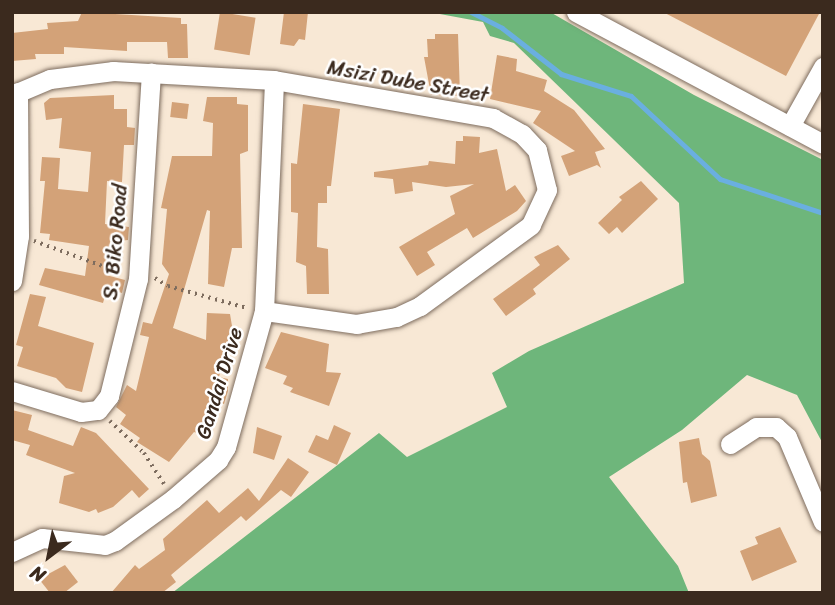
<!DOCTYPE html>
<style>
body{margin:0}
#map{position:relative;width:835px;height:605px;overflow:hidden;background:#f8e8d5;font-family:Sriracha,sans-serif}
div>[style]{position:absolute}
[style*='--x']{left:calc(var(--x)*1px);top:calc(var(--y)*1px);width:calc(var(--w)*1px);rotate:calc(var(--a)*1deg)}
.forest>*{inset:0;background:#6eb67b}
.stream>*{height:5px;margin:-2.5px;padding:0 2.5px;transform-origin:2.5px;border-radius:2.5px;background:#6aafe0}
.building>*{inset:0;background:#d3a278;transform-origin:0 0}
.path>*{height:3.5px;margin-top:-1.75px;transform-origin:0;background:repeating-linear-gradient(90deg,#7d6c5e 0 2px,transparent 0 7px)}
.roads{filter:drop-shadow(0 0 2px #7d6c5e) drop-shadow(0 0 2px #7d6c5e)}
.minor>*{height:19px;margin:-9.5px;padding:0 9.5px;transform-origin:9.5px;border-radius:9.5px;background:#fff}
span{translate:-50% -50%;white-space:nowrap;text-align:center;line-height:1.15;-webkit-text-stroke:5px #fff;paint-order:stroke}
.street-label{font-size:21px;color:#3b2a1e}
.frame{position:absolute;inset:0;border:14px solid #3b2a1e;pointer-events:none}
.north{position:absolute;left:14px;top:521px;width:70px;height:70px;-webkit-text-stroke:5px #fff;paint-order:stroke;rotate:212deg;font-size:19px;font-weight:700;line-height:28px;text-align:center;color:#3b2a1e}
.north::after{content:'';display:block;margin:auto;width:24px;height:32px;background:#3b2a1e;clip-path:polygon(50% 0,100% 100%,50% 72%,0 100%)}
</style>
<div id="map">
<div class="forest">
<i style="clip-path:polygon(429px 12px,550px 12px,694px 95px,823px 160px,823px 444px,797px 395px,747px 375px,682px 430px,609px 477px,678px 566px,689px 593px,172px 593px,379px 433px,407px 457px,507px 407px,492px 373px,529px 351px,684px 283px,679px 203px,514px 43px,490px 36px,483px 22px)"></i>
</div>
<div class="stream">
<i style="--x:471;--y:12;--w:35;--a:27"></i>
<i style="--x:502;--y:28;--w:75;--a:37.9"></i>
<i style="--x:561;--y:74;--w:73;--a:17.4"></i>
<i style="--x:631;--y:96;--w:122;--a:43"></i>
<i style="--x:720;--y:179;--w:108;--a:18.3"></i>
</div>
<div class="building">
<i style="clip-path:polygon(82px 12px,181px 18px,181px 24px,187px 24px,188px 58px,168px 58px,167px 42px,127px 42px,127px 51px,64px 47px,64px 54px,35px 54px,36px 59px,12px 61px,12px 33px,48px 29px,47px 23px,78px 21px)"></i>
<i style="left:220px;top:12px;width:36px;height:38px;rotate:9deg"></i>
<i style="clip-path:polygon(284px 12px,308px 12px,305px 40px,299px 39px,294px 46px,280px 44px)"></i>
<i style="clip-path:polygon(663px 12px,820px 12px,786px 76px)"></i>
<i style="clip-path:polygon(435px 34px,458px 34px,460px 96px,431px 95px,424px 57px,428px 57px,427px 39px,435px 39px)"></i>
<i style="clip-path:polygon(497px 55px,517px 59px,516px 71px,547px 80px,544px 91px,574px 110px,605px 149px,595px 152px,601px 168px,597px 165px,569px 176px,561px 156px,575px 151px,533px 123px,541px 111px,490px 99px)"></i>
<i style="clip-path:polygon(114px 95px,114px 109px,127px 109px,127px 127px,135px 128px,134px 145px,124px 145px,122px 182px,107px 181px,105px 224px,129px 227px,128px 240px,110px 242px,106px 275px,125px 280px,122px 293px,107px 289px,103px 303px,39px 285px,45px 268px,85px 276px,89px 246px,49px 240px,50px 234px,40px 233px,45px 181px,40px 181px,42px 157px,60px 158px,58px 189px,88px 192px,91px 152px,59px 148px,62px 118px,46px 120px,44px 103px,50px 98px)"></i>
<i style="clip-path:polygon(207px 97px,237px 97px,237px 104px,248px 105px,248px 151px,240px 154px,242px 248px,232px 248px,224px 287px,208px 284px,210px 211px,207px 210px,173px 328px,206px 340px,207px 313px,230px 314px,232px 326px,219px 377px,228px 379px,228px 391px,224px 404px,217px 402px,204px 436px,194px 432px,169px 462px,137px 442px,140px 438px,120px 424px,126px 415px,116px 407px,127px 385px,136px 391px,149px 337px,140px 335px,143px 322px,152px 324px,169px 274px,162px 264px,167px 209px,161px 208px,172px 156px,212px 156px,213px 123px,203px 121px)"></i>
<i style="left:172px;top:102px;width:17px;height:15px;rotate:7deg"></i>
<i style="clip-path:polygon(303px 104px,340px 109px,331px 186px,327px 186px,327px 203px,318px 203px,317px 247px,328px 249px,329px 294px,307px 294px,306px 266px,296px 262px,298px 213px,291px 212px,291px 163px,297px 164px)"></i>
<i style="clip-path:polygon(463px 136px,480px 137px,479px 153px,497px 149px,506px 191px,515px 185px,526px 201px,517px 211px,473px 238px,467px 228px,427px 252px,435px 265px,417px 276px,399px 247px,455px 214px,450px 196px,474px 184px,446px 187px,412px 182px,413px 191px,395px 194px,393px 179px,374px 177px,374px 172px,428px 165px,429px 161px,455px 164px,456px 141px,463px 141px)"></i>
<i style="clip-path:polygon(641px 181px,658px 199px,622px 233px,617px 227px,609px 234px,598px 223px,622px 200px,619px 197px)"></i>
<i style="clip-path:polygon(558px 245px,570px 259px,533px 289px,536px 294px,506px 316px,493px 299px,540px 265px,534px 257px)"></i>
<i style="clip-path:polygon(30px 294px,46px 297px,38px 326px,94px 343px,82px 392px,66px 388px,56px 378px,17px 366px,23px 347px,16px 345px)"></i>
<i style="clip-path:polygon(281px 332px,329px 344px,326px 372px,341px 373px,329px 406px,290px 392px,293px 388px,283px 384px,287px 376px,265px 368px)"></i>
<i style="clip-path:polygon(12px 410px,32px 415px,28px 430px,73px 446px,81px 427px,96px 433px,149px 489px,139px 498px,132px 490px,113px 507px,98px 513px,96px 509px,89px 512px,59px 503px,64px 476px,75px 473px,26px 455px,30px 445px,12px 440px)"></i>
<i style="clip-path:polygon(334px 425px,351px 433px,337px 465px,308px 452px,316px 435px,328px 440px)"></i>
<i style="clip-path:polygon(257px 427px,282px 436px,274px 460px,253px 453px)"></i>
<i style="clip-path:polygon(699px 438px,702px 454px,710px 461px,717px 496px,691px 503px,687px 482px,683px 483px,679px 442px)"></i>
<i style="clip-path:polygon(288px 458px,309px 472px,291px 497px,281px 490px,246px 521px,241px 516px,171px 575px,176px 582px,162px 593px,111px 593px,135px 565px,139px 569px,165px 550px,163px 539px,207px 500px,219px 513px,248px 488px,259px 501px)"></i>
<i style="clip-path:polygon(780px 527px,797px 562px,752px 581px,740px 551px,758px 544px,755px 537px)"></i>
<i style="clip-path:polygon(65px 565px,78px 582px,64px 593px,50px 593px,39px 579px)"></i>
</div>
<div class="path">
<i style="--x:34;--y:241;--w:90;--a:20"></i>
<i style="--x:155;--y:278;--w:15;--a:32"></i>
<i style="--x:168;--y:286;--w:82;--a:15.6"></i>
<i style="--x:110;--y:421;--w:47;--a:43.3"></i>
<i style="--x:144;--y:453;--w:37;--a:57"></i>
</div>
<div class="roads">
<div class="minor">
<i style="--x:576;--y:12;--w:280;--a:28.1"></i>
<i style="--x:12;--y:95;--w:41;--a:-22.8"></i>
<i style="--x:50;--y:79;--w:64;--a:-7.2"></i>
<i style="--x:113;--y:71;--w:161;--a:3.2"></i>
<i style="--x:274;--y:80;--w:222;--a:9.8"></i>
<i style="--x:493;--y:118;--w:33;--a:29"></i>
<i style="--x:522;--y:134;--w:22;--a:47"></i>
<i style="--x:537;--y:150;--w:41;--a:76"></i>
<i style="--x:547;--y:190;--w:38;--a:115"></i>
<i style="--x:531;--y:225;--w:137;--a:143.9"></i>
<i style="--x:420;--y:306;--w:26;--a:155"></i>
<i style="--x:396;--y:317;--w:40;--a:170"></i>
<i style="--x:357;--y:324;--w:94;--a:-172"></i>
<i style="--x:790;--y:126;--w:68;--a:-60.8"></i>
<i style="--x:12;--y:281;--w:46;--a:-81.2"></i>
<i style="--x:19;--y:236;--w:144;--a:-90.4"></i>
<i style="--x:12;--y:391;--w:72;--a:16.9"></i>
<i style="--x:81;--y:412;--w:17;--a:-7"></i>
<i style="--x:98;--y:410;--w:18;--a:-52"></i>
<i style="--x:109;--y:396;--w:121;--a:-76.1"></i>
<i style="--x:138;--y:279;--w:207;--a:-86.4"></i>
<i style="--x:730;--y:444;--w:31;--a:-33"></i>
<i style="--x:756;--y:427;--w:20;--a:0"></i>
<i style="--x:776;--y:427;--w:15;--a:42"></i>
<i style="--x:787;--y:437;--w:92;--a:67"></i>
<i style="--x:12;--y:552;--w:33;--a:-25"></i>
<i style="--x:42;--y:538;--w:63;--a:6.3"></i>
<i style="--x:105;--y:545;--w:11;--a:-22"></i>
<i style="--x:115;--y:541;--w:72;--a:-35.9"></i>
<i style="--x:173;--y:499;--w:60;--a:-40.9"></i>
<i style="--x:218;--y:460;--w:15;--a:-58"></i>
<i style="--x:226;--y:447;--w:141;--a:-74.4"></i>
<i style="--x:264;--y:311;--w:231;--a:-87.5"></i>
</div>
</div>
<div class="street-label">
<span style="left:408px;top:81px;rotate:10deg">Msizi Dube Street</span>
<span style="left:115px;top:242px;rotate:-85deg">S. Biko Road</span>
<span style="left:219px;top:383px;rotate:-73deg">Gandai Drive</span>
</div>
<div class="frame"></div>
<div class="north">N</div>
</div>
